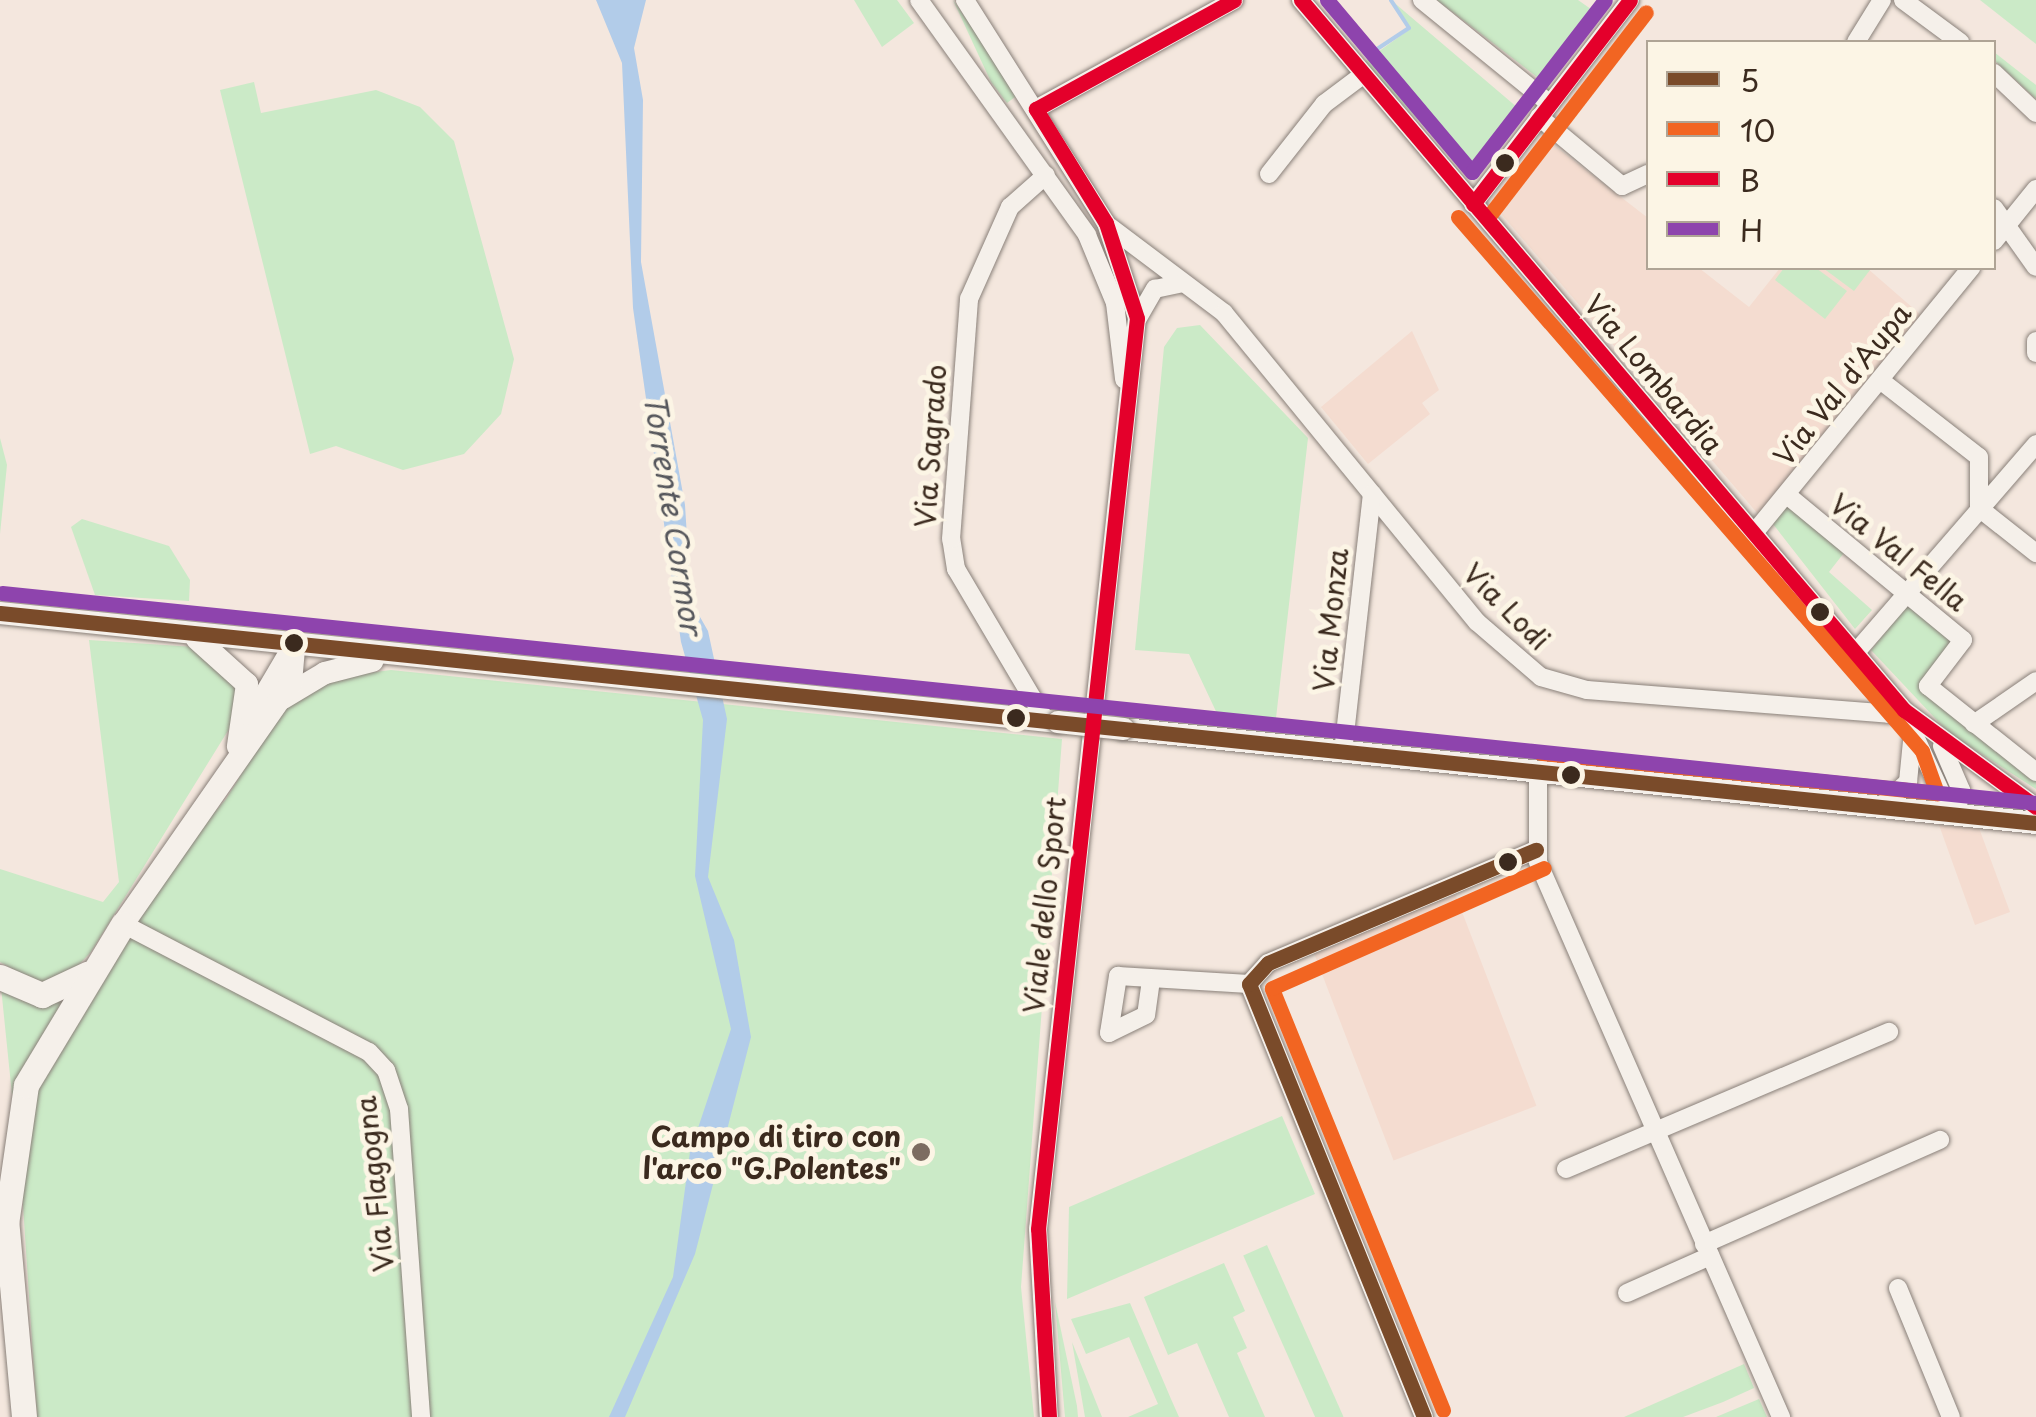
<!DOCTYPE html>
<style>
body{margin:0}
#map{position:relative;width:2036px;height:1417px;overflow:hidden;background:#f4e7de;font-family:"Playpen Sans",sans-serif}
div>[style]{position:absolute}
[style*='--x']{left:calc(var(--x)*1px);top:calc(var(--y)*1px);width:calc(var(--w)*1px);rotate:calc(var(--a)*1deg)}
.built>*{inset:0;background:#f4dcd0;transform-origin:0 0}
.green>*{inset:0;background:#cbeac7;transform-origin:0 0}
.water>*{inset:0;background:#b2cce9}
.stream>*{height:4px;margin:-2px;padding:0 2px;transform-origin:2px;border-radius:2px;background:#b2cce9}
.roads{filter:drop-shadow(0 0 2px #898079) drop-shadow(0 0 2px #898079)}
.minor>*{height:18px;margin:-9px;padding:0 9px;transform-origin:9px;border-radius:9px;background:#f5f0ea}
.major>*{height:22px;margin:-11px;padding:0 11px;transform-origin:11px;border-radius:11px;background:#f5f0ea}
.highway>*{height:25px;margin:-12.5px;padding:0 12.5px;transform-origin:12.5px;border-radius:12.5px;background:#f5f0ea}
.bridges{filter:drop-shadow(0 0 2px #898079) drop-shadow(0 0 2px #898079)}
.major-bridge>*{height:22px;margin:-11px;padding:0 11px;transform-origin:11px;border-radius:11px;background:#f5f0ea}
.bus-1>*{height:15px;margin:-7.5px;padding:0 7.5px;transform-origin:7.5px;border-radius:7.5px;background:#7a4b2a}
.bus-2>*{height:15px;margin:-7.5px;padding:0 7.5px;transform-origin:7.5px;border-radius:7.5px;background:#f26522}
.bus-3>*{height:15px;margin:-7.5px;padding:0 7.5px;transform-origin:7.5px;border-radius:7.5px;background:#e4002b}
.bus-4>*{height:15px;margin:-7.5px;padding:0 7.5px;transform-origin:7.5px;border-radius:7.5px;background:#8e44ad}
.dots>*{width:28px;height:28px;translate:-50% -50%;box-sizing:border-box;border:5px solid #fcf5e5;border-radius:50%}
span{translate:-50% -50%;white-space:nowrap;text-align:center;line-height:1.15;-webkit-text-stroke:10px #fcf5e5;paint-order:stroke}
.street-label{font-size:28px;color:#3b2a1e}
.poi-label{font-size:28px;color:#3b2a1e;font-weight:700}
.right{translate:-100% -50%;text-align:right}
.water-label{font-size:30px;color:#56575c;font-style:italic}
.legend{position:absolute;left:1646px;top:40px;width:350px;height:230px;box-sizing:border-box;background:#fcf5e5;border:2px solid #afa495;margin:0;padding:12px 18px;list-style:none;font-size:30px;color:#3b2a1e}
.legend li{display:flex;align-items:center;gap:20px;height:50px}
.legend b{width:50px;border:2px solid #afa495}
</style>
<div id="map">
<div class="built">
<i style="clip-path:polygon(1542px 136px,1648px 218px,1648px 268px,1699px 268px,1749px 307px,1780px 268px,1867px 268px,1921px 315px,1758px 514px,1491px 202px)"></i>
<i style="clip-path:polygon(1412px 331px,1439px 390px,1422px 403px,1430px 414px,1368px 464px,1321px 407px)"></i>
<i style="clip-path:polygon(1939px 825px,1979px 828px,2010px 912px,1975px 925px)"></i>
<i style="left:1454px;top:891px;width:230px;height:153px;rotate:69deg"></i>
</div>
<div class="green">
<i style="clip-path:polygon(854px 0,897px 0,914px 23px,882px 47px)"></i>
<i style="clip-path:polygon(953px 0,1019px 94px,1007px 103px,991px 82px)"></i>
<i style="clip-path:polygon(1391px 0,1525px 114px,1474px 181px,1364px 62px,1410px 29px)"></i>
<i style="clip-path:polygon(1437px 0,1578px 0,1598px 14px,1546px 84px)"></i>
<i style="clip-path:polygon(1980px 0,2036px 0,2036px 44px)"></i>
<i style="clip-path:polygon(1994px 52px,2036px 85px,2036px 99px,1994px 60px)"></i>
<i style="clip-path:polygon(254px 82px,261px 113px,376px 90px,420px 107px,454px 141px,514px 359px,501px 414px,464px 454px,403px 470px,336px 446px,310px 454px,220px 90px)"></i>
<i style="clip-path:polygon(1784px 268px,1816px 268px,1847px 291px,1825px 319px,1775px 280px)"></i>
<i style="clip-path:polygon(1823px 268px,1867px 268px,1870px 270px,1854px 291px)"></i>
<i style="clip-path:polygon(1200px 325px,1308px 438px,1275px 727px,1221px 722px,1189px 654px,1135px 650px,1164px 347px,1177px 328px)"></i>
<i style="clip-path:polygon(0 438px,7px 465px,0 534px)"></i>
<i style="clip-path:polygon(1790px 502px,1847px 549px,1829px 572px,1872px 610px,1855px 629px,1773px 524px)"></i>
<i style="clip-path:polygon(82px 519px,169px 546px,190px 580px,189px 601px,95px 595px,71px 527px)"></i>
<i style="clip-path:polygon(1911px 601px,1958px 641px,1921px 685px,2036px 778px,2036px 789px,1949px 733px,1871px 650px)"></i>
<i style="clip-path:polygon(89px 640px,195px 647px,238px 681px,234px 721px,91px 952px,69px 975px,38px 983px,0 962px,0 869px,103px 902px,119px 882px)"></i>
<i style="clip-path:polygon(391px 670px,1062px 739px,1021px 1287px,1034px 1417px,37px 1417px,20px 1160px,27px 1108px,173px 860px,226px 799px,286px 702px,343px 676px)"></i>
<i style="clip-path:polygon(1px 987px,63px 1000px,12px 1095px)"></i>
<i style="clip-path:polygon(1282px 1116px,1315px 1194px,1067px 1299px,1069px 1207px)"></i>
<i style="left:1267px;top:1245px;width:188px;height:26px;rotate:66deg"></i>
<i style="clip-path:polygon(1224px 1263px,1245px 1311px,1233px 1317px,1247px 1348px,1237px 1353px,1265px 1417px,1229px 1417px,1197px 1343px,1168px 1355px,1144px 1297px)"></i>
<i style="clip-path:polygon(1055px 1302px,1077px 1406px,1078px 1417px,1065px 1417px)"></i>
<i style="clip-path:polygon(1130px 1303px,1171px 1399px,1179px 1417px,1128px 1417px,1158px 1404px,1129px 1337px,1086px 1354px,1071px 1319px)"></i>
<i style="clip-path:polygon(1072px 1342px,1102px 1417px,1085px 1417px)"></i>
<i style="clip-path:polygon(1744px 1364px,1754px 1388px,1723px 1402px,1683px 1417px,1624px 1417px)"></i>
<i style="clip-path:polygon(1759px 1399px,1767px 1417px,1716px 1417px)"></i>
</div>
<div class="water">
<i style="clip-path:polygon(596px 0,646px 0,634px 48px,643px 100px,641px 262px,685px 505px,691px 601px,708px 631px,727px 719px,708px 877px,734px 940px,751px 1037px,695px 1254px,625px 1417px,609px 1417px,673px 1277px,690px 1152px,731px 1029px,695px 876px,703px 720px,681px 642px,633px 308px,622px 63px)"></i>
</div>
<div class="stream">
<i style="--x:1368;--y:55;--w:49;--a:-33.4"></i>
<i style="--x:1409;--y:28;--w:33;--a:-123"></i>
</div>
<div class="roads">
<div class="minor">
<i style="--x:919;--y:0;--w:289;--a:54.4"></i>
<i style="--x:1087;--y:235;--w:74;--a:67.6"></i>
<i style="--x:1115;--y:303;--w:77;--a:83.2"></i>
<i style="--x:965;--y:0;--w:264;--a:57.7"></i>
<i style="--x:1106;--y:223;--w:100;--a:71.9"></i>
<i style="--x:1137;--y:318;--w:916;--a:96.2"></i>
<i style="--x:1038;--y:1229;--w:188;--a:86.7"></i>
<i style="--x:1301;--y:0;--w:932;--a:49.66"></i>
<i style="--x:1904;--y:710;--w:164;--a:36.3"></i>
<i style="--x:1422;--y:0;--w:165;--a:39.1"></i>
<i style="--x:1903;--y:0;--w:71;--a:36.4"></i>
<i style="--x:1856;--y:42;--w:49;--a:-58.2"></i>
<i style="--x:1994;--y:73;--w:58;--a:43.6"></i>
<i style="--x:1036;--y:109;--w:226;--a:-28.8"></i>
<i style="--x:1539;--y:117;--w:108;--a:39.7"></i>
<i style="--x:1622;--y:186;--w:29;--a:-25"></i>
<i style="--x:1269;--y:174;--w:89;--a:-51.8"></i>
<i style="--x:1324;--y:104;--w:45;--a:-36.9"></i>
<i style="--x:1473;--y:204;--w:257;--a:-52.4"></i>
<i style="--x:1994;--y:208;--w:72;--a:54.6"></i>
<i style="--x:1110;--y:227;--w:143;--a:37"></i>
<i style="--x:1224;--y:313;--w:399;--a:50.7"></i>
<i style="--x:1477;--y:622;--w:84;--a:40.7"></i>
<i style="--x:1541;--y:677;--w:48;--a:15.8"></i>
<i style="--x:1587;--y:690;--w:303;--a:4.5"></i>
<i style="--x:1889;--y:714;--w:14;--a:-39"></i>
<i style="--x:1994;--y:241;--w:67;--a:-51.1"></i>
<i style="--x:1138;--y:318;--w:34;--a:-60"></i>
<i style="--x:1155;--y:289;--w:29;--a:-12"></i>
<i style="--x:2036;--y:341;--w:12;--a:90"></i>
<i style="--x:1880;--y:380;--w:125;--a:37.9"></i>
<i style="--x:1979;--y:457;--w:51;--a:90"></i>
<i style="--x:1979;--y:508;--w:73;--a:38.3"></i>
<i style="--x:1787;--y:495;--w:228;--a:39.5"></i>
<i style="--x:1963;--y:640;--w:58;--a:127.3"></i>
<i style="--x:1928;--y:686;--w:138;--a:38.5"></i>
<i style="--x:1754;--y:533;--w:343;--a:-50.7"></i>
<i style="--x:1857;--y:651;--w:274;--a:-49.1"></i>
<i style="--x:1905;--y:715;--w:109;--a:65.1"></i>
<i style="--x:1046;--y:721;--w:177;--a:-120.6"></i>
<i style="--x:956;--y:569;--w:30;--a:-99"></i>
<i style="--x:951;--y:539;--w:241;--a:-85.7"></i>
<i style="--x:969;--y:299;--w:101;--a:-66"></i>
<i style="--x:1010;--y:207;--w:48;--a:-41.6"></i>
<i style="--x:1974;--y:724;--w:75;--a:-34.7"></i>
<i style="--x:1942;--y:746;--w:48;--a:66.6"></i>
<i style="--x:1961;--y:790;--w:25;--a:101"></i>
<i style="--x:1343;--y:752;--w:260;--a:-83.6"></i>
<i style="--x:1538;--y:773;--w:89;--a:90"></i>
<i style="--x:1538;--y:862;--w:606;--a:66.35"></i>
<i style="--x:1880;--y:807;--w:38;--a:-42"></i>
<i style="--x:1908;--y:782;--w:41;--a:-84.4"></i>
<i style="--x:123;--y:924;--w:277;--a:27.5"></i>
<i style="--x:369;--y:1052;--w:25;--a:47"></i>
<i style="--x:386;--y:1070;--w:41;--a:71.6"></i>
<i style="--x:399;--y:1109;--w:309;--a:85.9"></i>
<i style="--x:1151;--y:980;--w:35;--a:98"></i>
<i style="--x:1146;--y:1015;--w:41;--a:154.1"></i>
<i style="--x:1109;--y:1033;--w:58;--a:-81"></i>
<i style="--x:1118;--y:976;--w:131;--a:3.5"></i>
<i style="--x:1566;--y:1169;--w:351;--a:-23"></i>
<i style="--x:1704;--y:1244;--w:258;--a:-23.8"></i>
<i style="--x:1898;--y:1288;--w:139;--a:67.7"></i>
<i style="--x:1627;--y:1293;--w:91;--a:-24"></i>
<i style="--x:1424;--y:1417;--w:467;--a:-112"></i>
<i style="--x:1249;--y:984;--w:28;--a:-48"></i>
<i style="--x:1268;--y:963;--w:291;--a:-22.9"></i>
</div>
<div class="major">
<i style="--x:0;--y:613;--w:1064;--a:5.88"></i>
<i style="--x:197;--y:639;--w:67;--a:42"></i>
<i style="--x:247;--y:684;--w:63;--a:98.3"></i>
<i style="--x:283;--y:698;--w:49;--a:-30.8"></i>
<i style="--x:325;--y:673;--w:49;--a:-14.3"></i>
<i style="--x:252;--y:717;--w:82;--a:-59.4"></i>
<i style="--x:1124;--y:729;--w:917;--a:5.88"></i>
<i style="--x:123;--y:924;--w:294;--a:-55.1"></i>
<i style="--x:291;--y:683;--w:37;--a:-85"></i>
</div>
<div class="highway">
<i style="--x:0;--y:977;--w:46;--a:23.2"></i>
<i style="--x:42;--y:995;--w:50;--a:-25"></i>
<i style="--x:5;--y:1208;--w:210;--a:84.8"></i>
<i style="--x:6;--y:1224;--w:140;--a:-81.8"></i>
<i style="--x:26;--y:1085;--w:188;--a:-58.9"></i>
</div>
</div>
<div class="bridges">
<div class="major-bridge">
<i style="--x:1058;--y:722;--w:66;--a:6.1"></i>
</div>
</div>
<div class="bus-1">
<i style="--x:0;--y:613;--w:2047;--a:5.89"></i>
<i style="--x:1424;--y:1417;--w:467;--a:-112"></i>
<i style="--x:1249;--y:984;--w:28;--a:-48"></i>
<i style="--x:1268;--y:963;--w:291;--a:-22.9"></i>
</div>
<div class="bus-2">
<i style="--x:1489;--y:216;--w:257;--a:-52.4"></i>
<i style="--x:1458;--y:217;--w:707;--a:49.01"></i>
<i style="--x:1922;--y:751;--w:45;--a:70.3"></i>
<i style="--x:1937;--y:793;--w:399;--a:-174.2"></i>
<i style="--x:1443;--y:1410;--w:455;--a:-112.1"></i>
<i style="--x:1272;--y:988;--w:297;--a:-23.8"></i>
</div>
<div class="bus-3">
<i style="--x:1301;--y:0;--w:932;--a:49.66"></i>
<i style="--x:1904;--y:710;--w:164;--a:36.3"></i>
<i style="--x:1473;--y:204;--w:257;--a:-52.4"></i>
<i style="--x:1049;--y:1417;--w:188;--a:-93.3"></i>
<i style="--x:1038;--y:1229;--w:916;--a:-83.8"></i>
<i style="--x:1137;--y:318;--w:100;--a:-108.1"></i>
<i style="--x:1106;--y:223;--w:134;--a:-121.6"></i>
<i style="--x:1036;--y:109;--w:226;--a:-28.8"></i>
</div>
<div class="bus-4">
<i style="--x:1327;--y:0;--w:225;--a:49.9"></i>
<i style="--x:1472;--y:172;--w:217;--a:-52.3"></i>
<i style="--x:2;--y:593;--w:2045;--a:5.89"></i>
</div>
<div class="dots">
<i style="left:1505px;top:163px;background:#3b2a1e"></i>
<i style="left:1820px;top:612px;background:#3b2a1e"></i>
<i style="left:294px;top:643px;background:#3b2a1e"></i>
<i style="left:1016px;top:718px;background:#3b2a1e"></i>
<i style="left:1571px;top:775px;background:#3b2a1e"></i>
<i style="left:1508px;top:862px;background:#3b2a1e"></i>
<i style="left:921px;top:1152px;background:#7c6c61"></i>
</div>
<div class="street-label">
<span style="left:1654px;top:374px;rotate:50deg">Via Lombardia</span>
<span style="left:1842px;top:384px;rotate:-51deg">Via Val d'Aupa</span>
<span style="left:930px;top:446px;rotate:-86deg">Via Sagrado</span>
<span style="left:1899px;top:552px;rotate:39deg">Via Val Fella</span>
<span style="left:1507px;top:606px;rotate:45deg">Via Lodi</span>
<span style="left:1330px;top:620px;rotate:-84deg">Via Monza</span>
<span style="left:1044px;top:905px;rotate:-84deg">Viale dello Sport</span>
<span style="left:374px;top:1184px;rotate:-96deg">Via Flagogna</span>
</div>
<div class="poi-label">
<span class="right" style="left:901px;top:1152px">Campo di tiro con<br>l'arco "G.Polentes"</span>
</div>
<div class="water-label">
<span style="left:674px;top:514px;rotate:81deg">Torrente Cormor</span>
</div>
<ul class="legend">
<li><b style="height:12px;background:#7a4b2a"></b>5</li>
<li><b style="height:12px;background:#f26522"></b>10</li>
<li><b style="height:12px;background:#e4002b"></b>B</li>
<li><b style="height:12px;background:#8e44ad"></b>H</li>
</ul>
</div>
